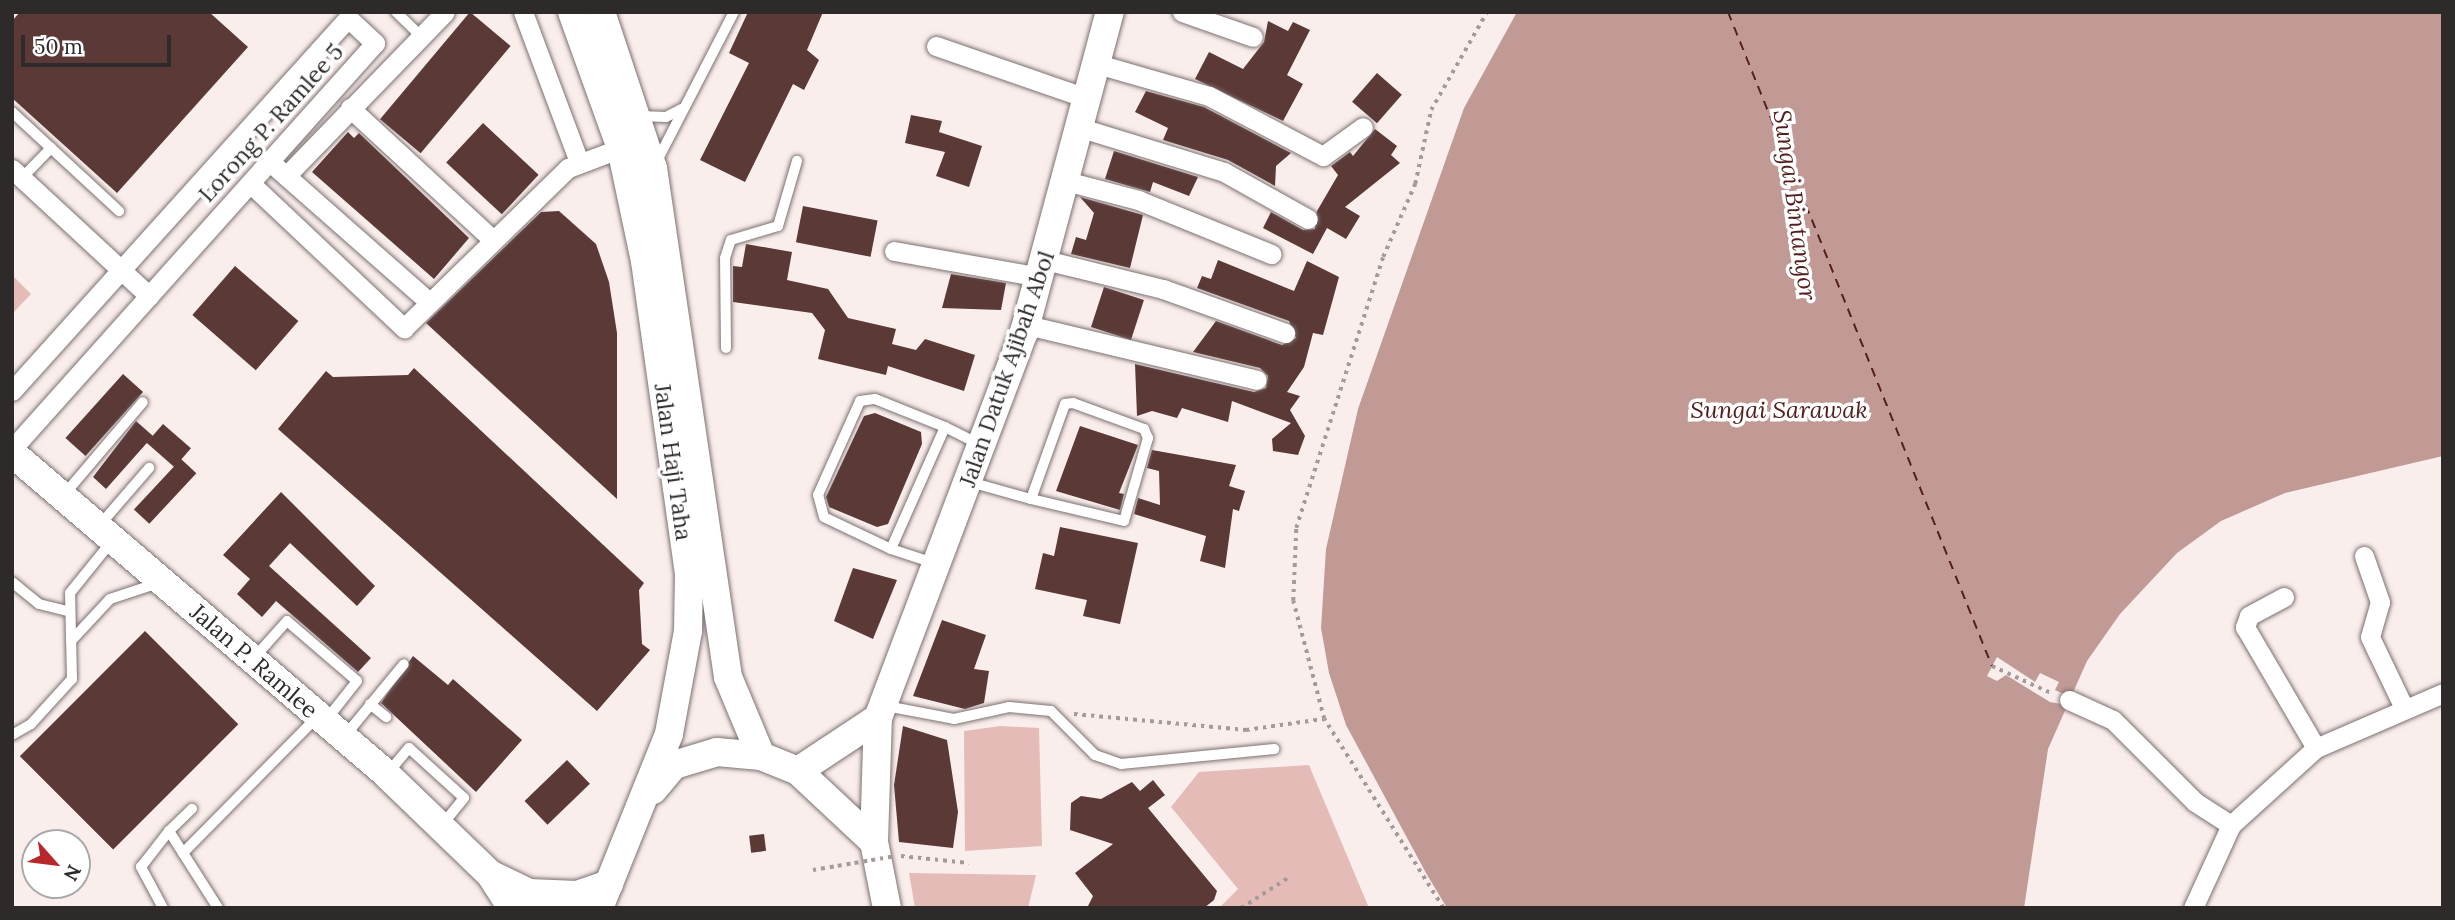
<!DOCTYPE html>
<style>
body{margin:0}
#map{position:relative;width:2455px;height:920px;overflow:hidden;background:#faeeed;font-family:Lora,serif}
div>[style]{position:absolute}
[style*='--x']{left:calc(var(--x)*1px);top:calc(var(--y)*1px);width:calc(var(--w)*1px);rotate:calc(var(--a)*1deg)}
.green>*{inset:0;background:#e4bbb7}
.water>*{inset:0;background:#c19a96}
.pier>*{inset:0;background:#faeeed}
.ferry>*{height:2px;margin-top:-1px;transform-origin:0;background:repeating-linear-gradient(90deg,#531f1d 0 9px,transparent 0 16px)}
.building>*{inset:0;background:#5a3936;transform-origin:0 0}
.path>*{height:3.5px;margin-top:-1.75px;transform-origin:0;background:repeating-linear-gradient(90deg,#a39a9a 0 3.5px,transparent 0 8.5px)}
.roads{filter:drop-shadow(0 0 2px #7b7170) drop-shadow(0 0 2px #7b7170)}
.lane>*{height:10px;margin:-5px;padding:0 5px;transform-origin:5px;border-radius:5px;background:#fff}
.street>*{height:19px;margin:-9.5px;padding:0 9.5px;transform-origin:9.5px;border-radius:9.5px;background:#fff}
.secondary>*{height:28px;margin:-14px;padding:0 14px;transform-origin:14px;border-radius:14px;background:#fff}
.path-bridge>*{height:3.5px;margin-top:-1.75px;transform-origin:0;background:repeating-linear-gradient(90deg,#a39a9a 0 3.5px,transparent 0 8.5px)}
span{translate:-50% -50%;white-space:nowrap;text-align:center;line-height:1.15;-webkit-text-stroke:7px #fff;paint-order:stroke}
.street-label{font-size:23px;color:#2e2a2a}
.water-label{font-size:24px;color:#531f1d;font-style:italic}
.frame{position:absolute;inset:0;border:14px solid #2e2a2a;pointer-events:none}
.north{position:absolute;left:21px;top:829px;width:70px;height:70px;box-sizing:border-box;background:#fff;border:2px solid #abaaaa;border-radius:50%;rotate:118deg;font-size:19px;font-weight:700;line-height:28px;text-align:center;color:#2e2a2a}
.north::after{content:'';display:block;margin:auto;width:24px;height:32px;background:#b7272c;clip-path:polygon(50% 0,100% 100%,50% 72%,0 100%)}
.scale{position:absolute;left:21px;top:35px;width:150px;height:32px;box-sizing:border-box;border:4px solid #2e2a2a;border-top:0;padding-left:9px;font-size:21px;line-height:24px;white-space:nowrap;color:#2e2a2a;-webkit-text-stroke:5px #fff;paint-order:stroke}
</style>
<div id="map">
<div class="green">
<i style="clip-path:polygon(12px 275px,31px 294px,12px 314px)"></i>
<i style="clip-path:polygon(1001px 726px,1039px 728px,1042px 846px,965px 851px,964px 731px)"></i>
<i style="clip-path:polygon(1309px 765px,1369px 908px,1219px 908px,1238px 889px,1171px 807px,1199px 772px)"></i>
<i style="clip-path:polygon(909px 873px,1036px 875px,1028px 908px,915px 908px)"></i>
</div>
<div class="water">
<i style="clip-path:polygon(1517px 12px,2443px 12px,2443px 456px,2285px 493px,2221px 521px,2177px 553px,2120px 614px,2087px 661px,2048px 749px,2024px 908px,1447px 908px,1426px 873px,1346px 725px,1329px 673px,1321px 628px,1326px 549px,1358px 409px,1464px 108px)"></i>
</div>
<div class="pier">
<i style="clip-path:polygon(1997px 657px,2035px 682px,2040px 673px,2059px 682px,2055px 690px,2070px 697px,2067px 705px,2050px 702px,2006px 675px,1997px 681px,1987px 676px)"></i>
</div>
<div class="ferry">
<i style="--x:1728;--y:12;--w:705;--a:68.02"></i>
</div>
<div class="building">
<i style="clip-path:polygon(20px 12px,209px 12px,248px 47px,117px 193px,12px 98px,12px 21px)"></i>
<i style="left:470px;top:12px;width:53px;height:140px;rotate:40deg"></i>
<i style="clip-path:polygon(748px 12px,823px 12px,807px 50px,819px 60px,804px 90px,793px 84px,745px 182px,700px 160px,749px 63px,729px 53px)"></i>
<i style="clip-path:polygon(1268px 21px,1288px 31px,1293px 22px,1310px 30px,1287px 75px,1303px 84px,1283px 121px,1195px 79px,1209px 52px,1243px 69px,1264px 42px)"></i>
<i style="left:1377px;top:73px;width:33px;height:38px;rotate:41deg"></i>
<i style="clip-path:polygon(1146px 91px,1204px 107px,1291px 153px,1276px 166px,1275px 186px,1228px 160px,1163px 140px,1168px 128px,1135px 112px)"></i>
<i style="clip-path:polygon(911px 115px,942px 121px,939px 132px,982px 146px,969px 187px,936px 176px,945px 152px,905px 143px)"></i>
<i style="left:483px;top:123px;width:76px;height:54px;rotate:43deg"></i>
<i style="clip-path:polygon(1375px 129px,1397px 146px,1391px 155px,1400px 163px,1345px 207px,1360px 216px,1346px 239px,1327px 228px,1313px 254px,1263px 228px,1271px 212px,1303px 230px,1315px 229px,1317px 211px,1338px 175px,1331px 166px,1350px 152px,1353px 156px)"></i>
<i style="clip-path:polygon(348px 132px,354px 138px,359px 133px,469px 238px,434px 279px,312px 172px)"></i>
<i style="clip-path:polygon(1114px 151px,1198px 177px,1189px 196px,1153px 182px,1150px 192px,1105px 179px)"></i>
<i style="clip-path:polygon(1080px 197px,1143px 215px,1130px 268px,1071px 254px,1076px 237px,1086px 240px,1094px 213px)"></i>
<i style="left:803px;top:206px;width:76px;height:37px;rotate:11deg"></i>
<i style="clip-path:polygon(559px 211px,596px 244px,609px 282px,617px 333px,617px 499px,426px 323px,541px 212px)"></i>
<i style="clip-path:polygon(746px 244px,792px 252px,787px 280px,828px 289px,848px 318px,896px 329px,892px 344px,916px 350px,925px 339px,975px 355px,964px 391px,888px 366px,886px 375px,818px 359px,825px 330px,812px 313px,733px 302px,733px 266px,742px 267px)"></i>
<i style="clip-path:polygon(1218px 260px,1294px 291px,1307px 261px,1339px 277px,1323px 335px,1313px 333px,1304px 367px,1287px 392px,1300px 396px,1290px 410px,1305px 436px,1298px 455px,1273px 451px,1272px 439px,1291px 423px,1232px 401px,1228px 422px,1182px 408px,1177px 418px,1152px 411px,1137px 416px,1135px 364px,1254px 392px,1266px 388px,1268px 376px,1260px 368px,1193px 352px,1216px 321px,1282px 345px,1296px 338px,1289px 321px,1197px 288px,1202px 276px,1211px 279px)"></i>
<i style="left:235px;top:266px;width:84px;height:65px;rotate:41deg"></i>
<i style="clip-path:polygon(951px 274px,1006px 283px,1001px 310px,942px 308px)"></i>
<i style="left:1104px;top:287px;width:42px;height:42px;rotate:18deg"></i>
<i style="clip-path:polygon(414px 368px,644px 583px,639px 590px,642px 644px,650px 650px,597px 711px,278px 429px,326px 371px,333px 377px,408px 375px)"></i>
<i style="left:123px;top:374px;width:27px;height:86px;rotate:42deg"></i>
<i style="clip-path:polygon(875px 413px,921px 432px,922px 444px,888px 524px,877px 527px,829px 507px,826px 497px,864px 416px)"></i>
<i style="clip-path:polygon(136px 421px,153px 436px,106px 489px,93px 477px)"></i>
<i style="left:163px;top:424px;width:37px;height:25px;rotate:41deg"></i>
<i style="clip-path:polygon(1080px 426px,1138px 445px,1119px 493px,1124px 494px,1120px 510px,1056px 491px)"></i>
<i style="clip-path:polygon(1152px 450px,1236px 465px,1229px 486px,1245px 491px,1239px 511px,1233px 509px,1225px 568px,1200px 561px,1206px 536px,1134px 514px,1138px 498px,1160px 505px,1159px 471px,1147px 468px)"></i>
<i style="left:181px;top:459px;width:21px;height:69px;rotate:43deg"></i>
<i style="clip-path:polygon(281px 492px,375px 586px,357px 606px,290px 543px,269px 566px,371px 658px,358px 672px,276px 601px,262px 617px,237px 594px,250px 579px,223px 555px)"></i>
<i style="clip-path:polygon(1060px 527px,1138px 543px,1120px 624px,1083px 616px,1087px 600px,1035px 589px,1043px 553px,1054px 556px)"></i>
<i style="clip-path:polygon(853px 568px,897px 580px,873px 639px,834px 621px)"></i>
<i style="clip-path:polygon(942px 620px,986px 635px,974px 669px,989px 671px,984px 703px,965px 709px,913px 696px)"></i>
<i style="left:145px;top:631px;width:132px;height:177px;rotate:45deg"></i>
<i style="clip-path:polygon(413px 656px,448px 685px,453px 679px,522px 740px,476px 792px,381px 703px)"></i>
<i style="clip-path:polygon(903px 726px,947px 740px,958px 812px,953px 848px,899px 842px,894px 785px)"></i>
<i style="left:567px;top:760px;width:33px;height:59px;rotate:46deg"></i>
<i style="clip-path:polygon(1153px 780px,1165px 795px,1148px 808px,1217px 891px,1214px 900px,1204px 908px,1087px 908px,1093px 896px,1075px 873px,1113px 844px,1070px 830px,1071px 803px,1081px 796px,1101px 799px,1132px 782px,1140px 791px)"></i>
<i style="left:764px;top:834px;width:17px;height:15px;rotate:83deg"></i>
</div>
<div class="path">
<i style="--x:1992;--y:666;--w:65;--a:24.6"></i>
<i style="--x:1074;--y:714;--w:173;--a:5.3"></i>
<i style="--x:1246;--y:730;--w:78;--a:-8.1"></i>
<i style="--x:901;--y:856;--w:68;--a:5.9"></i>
<i style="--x:1241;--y:908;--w:59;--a:-32.6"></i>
<i style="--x:1443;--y:908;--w:223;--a:-122.2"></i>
<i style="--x:1324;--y:719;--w:122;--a:-104.7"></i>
<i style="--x:1293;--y:601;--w:73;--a:-87.6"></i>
<i style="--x:1296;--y:528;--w:285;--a:-72.2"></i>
<i style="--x:1383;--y:257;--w:80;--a:-66.3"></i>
<i style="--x:1415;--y:184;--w:76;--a:-77.8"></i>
<i style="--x:1431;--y:110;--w:113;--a:-60.3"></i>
</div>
<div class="roads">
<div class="lane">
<i style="--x:396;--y:12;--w:35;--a:44"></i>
<i style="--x:12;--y:112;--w:146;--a:42.8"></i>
<i style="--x:639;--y:116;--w:27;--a:2"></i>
<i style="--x:666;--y:117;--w:18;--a:-27"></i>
<i style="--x:657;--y:161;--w:168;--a:-62.7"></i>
<i style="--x:22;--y:178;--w:42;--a:-46"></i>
<i style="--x:726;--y:348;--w:90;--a:-90.6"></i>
<i style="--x:725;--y:258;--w:19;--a:-72"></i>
<i style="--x:731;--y:240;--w:49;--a:-16.6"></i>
<i style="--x:778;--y:226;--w:68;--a:-73.7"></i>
<i style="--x:1073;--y:403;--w:76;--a:20.1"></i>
<i style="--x:1144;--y:429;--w:10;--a:66"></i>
<i style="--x:1148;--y:438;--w:86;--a:106.1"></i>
<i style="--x:1124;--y:521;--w:96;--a:-166.7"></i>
<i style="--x:1031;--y:499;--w:101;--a:-70.3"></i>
<i style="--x:1065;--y:404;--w:8;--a:-7"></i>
<i style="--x:945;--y:427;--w:133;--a:113.9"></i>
<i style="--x:891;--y:549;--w:74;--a:-154.5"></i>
<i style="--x:824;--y:517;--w:23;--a:-105"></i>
<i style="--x:818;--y:495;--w:103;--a:-65.9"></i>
<i style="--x:860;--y:401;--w:15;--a:-8"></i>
<i style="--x:875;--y:399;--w:75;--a:21.8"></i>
<i style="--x:945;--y:427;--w:40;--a:26.6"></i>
<i style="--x:970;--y:482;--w:63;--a:15.6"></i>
<i style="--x:63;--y:496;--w:123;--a:-49.6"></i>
<i style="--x:99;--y:526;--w:77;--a:-49.2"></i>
<i style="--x:891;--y:549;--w:45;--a:18"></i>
<i style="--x:12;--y:582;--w:35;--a:39"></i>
<i style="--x:39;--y:604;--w:29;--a:14"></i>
<i style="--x:71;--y:641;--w:57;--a:-47.1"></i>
<i style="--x:110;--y:599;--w:51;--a:-18.4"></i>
<i style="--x:253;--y:659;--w:51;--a:-48.2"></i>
<i style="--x:287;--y:621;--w:92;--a:40.6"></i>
<i style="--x:357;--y:681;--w:48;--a:128.3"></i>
<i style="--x:370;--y:704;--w:21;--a:39"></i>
<i style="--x:886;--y:706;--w:69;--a:10.8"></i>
<i style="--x:954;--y:719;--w:56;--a:-12.3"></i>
<i style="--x:1009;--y:707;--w:42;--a:5.4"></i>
<i style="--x:1051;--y:711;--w:62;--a:45"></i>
<i style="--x:1095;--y:755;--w:28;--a:19"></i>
<i style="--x:1121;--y:764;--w:154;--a:-5.6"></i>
<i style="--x:12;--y:735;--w:22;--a:-30"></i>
<i style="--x:31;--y:724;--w:61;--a:-47.7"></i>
<i style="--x:72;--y:679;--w:86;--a:-91.3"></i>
<i style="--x:70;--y:593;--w:67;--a:-51.1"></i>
<i style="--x:344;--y:737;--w:94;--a:-50.6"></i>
<i style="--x:387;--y:774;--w:34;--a:-50"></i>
<i style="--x:409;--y:748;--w:74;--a:42.3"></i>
<i style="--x:464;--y:798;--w:35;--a:129"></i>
<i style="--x:169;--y:831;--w:32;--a:-44"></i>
<i style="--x:183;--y:853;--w:192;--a:-45.4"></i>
<i style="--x:163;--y:908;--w:47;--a:-118.2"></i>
<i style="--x:141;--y:867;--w:46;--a:-52.1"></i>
<i style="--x:169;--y:831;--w:91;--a:57.5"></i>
</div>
<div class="street">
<i style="--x:523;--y:12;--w:160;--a:69.5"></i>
<i style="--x:1182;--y:12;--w:75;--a:19.4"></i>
<i style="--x:936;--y:46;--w:156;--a:19.1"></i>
<i style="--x:1094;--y:63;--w:120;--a:16"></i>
<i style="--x:1209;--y:96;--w:129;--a:27.8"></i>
<i style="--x:1323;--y:156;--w:49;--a:-35.9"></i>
<i style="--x:350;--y:108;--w:195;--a:42.7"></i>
<i style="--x:1078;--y:127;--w:153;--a:17.1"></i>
<i style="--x:1224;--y:172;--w:96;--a:29.2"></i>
<i style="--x:277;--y:168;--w:203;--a:41.4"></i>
<i style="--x:12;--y:169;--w:187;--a:42.8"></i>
<i style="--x:286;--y:176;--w:228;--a:-45.9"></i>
<i style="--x:1062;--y:180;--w:79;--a:14.7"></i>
<i style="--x:1138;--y:200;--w:144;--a:22.1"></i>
<i style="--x:250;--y:183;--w:212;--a:43.3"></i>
<i style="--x:404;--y:328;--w:229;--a:-44.3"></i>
<i style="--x:568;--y:168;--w:57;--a:-20.7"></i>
<i style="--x:894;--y:251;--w:148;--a:10.1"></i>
<i style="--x:1045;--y:260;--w:122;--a:13.8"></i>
<i style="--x:1163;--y:289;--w:130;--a:19.8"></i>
<i style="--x:1027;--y:325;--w:236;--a:13.4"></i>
<i style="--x:12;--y:391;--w:502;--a:-47.99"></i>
<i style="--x:348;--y:18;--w:37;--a:43"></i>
<i style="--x:375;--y:43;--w:545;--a:131.8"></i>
<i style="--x:2364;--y:556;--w:49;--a:70.8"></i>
<i style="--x:2380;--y:602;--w:36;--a:106"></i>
<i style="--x:2370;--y:637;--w:79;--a:64.4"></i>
<i style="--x:2284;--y:597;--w:40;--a:152"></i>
<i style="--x:2249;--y:616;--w:12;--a:110"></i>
<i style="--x:2245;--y:627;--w:140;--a:59.6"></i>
<i style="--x:2069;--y:700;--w:48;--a:24.4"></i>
<i style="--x:2113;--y:720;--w:116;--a:45"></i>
<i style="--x:2195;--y:802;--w:43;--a:32.6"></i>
<i style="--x:2193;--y:908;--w:91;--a:-65.4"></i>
<i style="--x:2231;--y:825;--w:115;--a:-42.2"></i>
<i style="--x:2316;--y:748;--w:138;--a:-23.4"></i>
</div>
<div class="secondary">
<i style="--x:572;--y:12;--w:145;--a:70.2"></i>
<i style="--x:621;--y:148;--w:116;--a:78"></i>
<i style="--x:645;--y:261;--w:316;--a:82"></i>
<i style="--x:689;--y:574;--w:57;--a:91"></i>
<i style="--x:688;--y:631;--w:105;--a:100.5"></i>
<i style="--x:669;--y:734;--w:188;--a:111.9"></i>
<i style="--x:601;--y:12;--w:164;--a:71.6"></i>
<i style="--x:653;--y:168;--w:514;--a:81.62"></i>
<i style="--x:728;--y:677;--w:86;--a:67.3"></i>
<i style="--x:12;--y:453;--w:493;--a:40.6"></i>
<i style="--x:386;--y:774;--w:144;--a:43.9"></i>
<i style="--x:490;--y:874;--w:40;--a:57.1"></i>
<i style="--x:798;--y:771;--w:104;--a:43.1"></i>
<i style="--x:874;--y:842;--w:67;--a:78.9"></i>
<i style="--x:653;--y:790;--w:33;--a:-50"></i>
<i style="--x:674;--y:765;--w:45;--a:-16.8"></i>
<i style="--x:717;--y:752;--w:44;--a:5.2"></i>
<i style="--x:761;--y:756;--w:40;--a:22"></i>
<i style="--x:798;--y:771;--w:96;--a:-33.5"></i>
<i style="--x:874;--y:842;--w:124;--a:-88.2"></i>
<i style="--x:878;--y:718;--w:413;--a:-69.3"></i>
<i style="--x:1024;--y:332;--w:331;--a:-75"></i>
<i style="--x:492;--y:875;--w:41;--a:25.9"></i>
<i style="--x:529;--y:893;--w:48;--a:2.4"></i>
<i style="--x:577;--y:895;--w:34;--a:-19"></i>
</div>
</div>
<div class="path-bridge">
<i style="--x:813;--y:870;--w:84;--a:-9.6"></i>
</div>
<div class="street-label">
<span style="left:271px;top:123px;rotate:-48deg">Lorong P. Ramlee 5</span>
<span style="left:1007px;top:369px;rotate:-71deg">Jalan Datuk Ajibah Abol</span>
<span style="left:673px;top:462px;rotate:82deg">Jalan Haji Taha</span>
<span style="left:254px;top:661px;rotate:41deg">Jalan P. Ramlee</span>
</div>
<div class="water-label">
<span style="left:1795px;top:205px;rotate:82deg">Sungai Bintangor</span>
<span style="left:1779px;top:410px">Sungai Sarawak</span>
</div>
<div class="frame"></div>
<div class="north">N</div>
<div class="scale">50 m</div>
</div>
